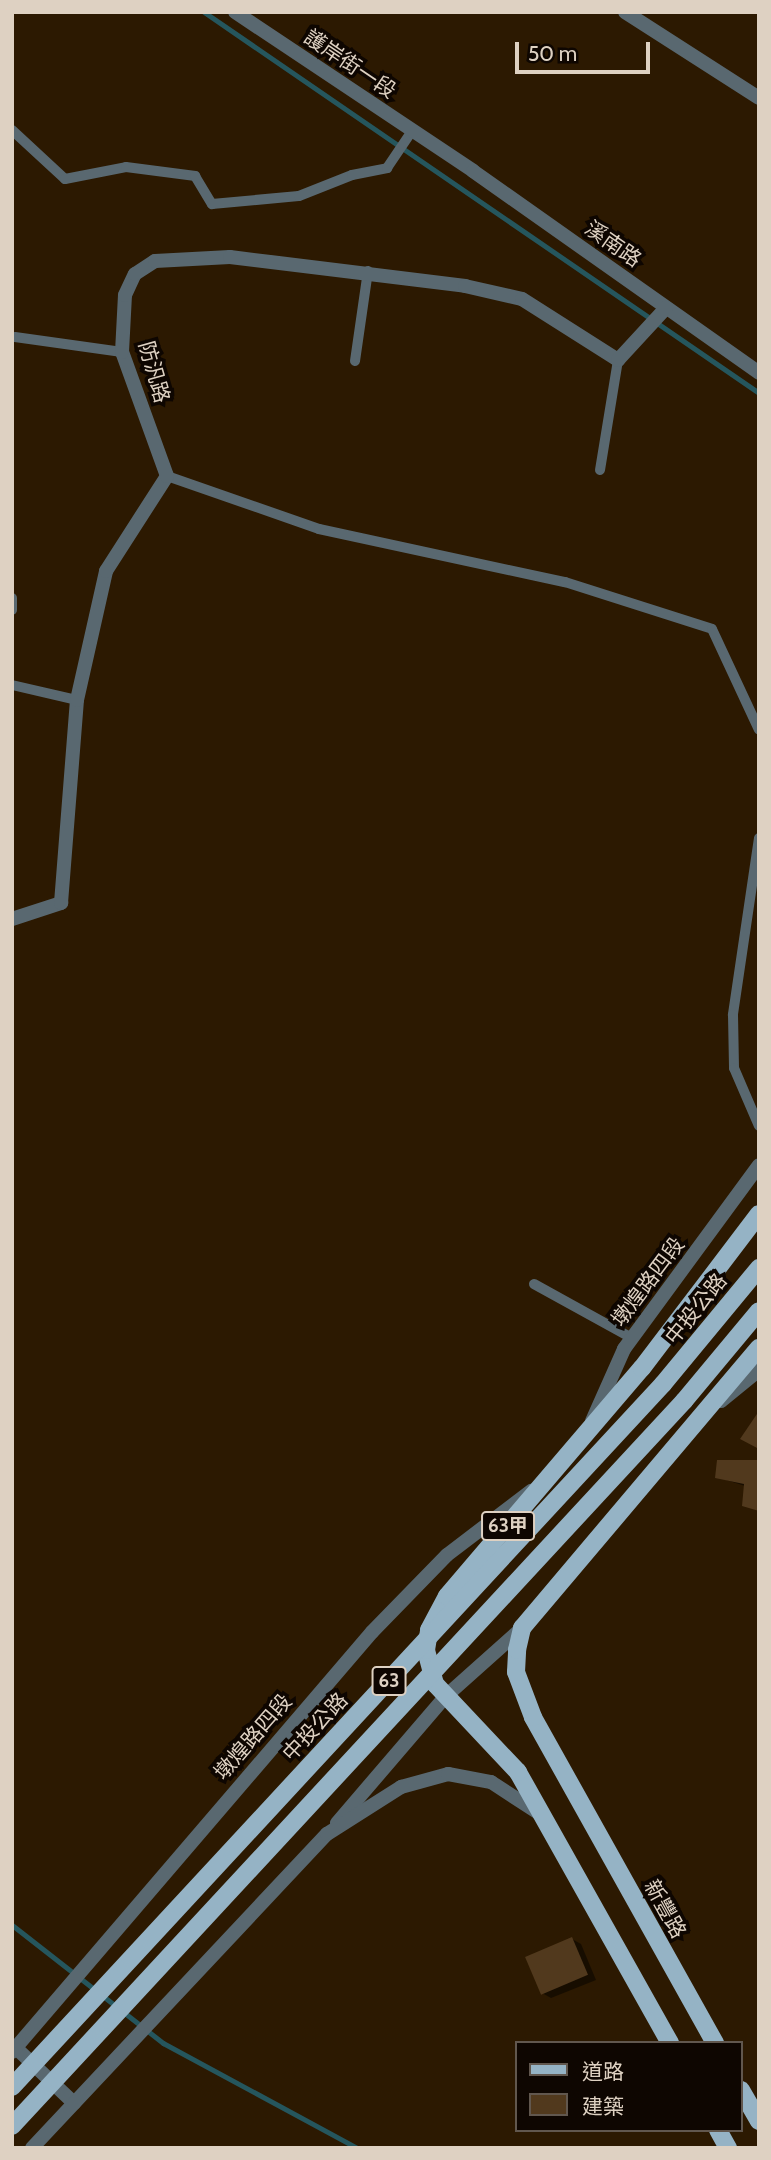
<!DOCTYPE html>
<meta charset="utf-8">
<style>
body{margin:0}
#map{position:relative;width:771px;height:2160px;overflow:hidden;background:#2c1901;font-family:Cabin,"Noto Sans TC",sans-serif}
div>[style]{position:absolute}
[style*='--x']{left:calc(var(--x)*1px);top:calc(var(--y)*1px);width:calc(var(--w)*1px);rotate:calc(var(--a)*1deg)}
.shadow>*{inset:0;background:#0007}
.stream>*{height:5px;margin:-2.5px;padding:0 2.5px;transform-origin:2.5px;border-radius:2.5px;background:#25565d}
.building>*{inset:0;background:#51391d;transform-origin:0 0}
.service>*{height:10px;margin:-5px;padding:0 5px;transform-origin:5px;border-radius:5px;background:#596870}
.minor>*{height:14px;margin:-7px;padding:0 7px;transform-origin:7px;border-radius:7px;background:#596870}
.tertiary>*{height:14px;margin:-7px;padding:0 7px;transform-origin:7px;border-radius:7px;background:#596870}
.primary>*{height:18px;margin:-9px;padding:0 9px;transform-origin:9px;border-radius:9px;background:#95b3c5}
.primary-bridge>*{height:18px;margin:-9px;padding:0 9px;transform-origin:9px;border-radius:9px;background:#95b3c5}
span{translate:-50% -50%;white-space:nowrap;text-align:center;line-height:1.15;-webkit-text-stroke:7px #0e0601;paint-order:stroke}
.shield-label span{padding:2px 5px;background:#0e0601;border:2px solid;border-radius:5px;-webkit-text-stroke-width:0}
.shield-label{font-size:19px;color:#ded1c2;font-weight:700}
.street-label{font-size:21px;color:#ded1c2}
.frame{position:absolute;inset:0;border:14px solid #ded1c2;pointer-events:none}
.legend{position:absolute;left:515px;top:2041px;width:228px;height:91px;box-sizing:border-box;background:#0e0601;border:2px solid #61574e;margin:0;padding:9px 12px;list-style:none;font-size:21px;color:#ded1c2}
.legend li{display:flex;align-items:center;gap:14px;height:35px}
.legend b{width:35px;border:2px solid #61574e}
.scale{position:absolute;left:515px;top:42px;width:135px;height:32px;box-sizing:border-box;border:4px solid #ded1c2;border-top:0;padding-left:9px;font-size:21px;line-height:24px;white-space:nowrap;color:#ded1c2;-webkit-text-stroke:5px #0e0601;paint-order:stroke}
</style>
<div id="map">
<div class="shadow">
<i style="clip-path:polygon(759px 1461px,759px 1511px,744px 1505px,745px 1486px,717px 1477px)"></i>
<i style="clip-path:polygon(572px 1939px,581px 1944px,596px 1980px,551px 1998px,542px 1993px)"></i>
</div>
<div class="stream">
<i style="--x:204;--y:12;--w:673;--a:34.47"></i>
<i style="--x:12;--y:1925;--w:192;--a:38"></i>
<i style="--x:163;--y:2043;--w:221;--a:28.4"></i>
</div>
<div class="building">
<i style="clip-path:polygon(759px 1411px,759px 1449px,740px 1439px)"></i>
<i style="clip-path:polygon(717px 1460px,759px 1460px,759px 1511px,742px 1506px,744px 1484px,715px 1478px)"></i>
<i style="left:572px;top:1937px;width:41px;height:51px;rotate:67deg"></i>
</div>
<div class="service">
<i style="--x:12;--y:130;--w:72;--a:42.8"></i>
<i style="--x:65;--y:179;--w:62;--a:-11.1"></i>
<i style="--x:126;--y:167;--w:70;--a:7.4"></i>
<i style="--x:195;--y:176;--w:33;--a:59"></i>
<i style="--x:212;--y:204;--w:87;--a:-5.3"></i>
<i style="--x:299;--y:196;--w:57;--a:-21.6"></i>
<i style="--x:352;--y:175;--w:36;--a:-11"></i>
<i style="--x:387;--y:168;--w:45;--a:-56"></i>
<i style="--x:15;--y:337;--w:108;--a:8"></i>
<i style="--x:355;--y:361;--w:91;--a:-81.8"></i>
<i style="--x:600;--y:470;--w:111;--a:-80.7"></i>
<i style="--x:167;--y:476;--w:161;--a:19.2"></i>
<i style="--x:319;--y:529;--w:252;--a:12.2"></i>
<i style="--x:565;--y:582;--w:154;--a:17.7"></i>
<i style="--x:712;--y:629;--w:111;--a:65"></i>
<i style="--x:12;--y:598;--w:12;--a:90"></i>
<i style="--x:12;--y:685;--w:67;--a:13"></i>
<i style="--x:759;--y:838;--w:179;--a:98.4"></i>
<i style="--x:733;--y:1015;--w:53;--a:88.9"></i>
<i style="--x:734;--y:1068;--w:63;--a:66.7"></i>
<i style="--x:534;--y:1284;--w:112;--a:28.9"></i>
</div>
<div class="minor">
<i style="--x:625;--y:12;--w:159;--a:32.7"></i>
<i style="--x:721;--y:1401;--w:49;--a:-39.2"></i>
<i style="--x:592;--y:1421;--w:79;--a:-66"></i>
<i style="--x:624;--y:1349;--w:228;--a:-53.7"></i>
<i style="--x:337;--y:1823;--w:167;--a:-49.4"></i>
<i style="--x:446;--y:1696;--w:102;--a:-41.8"></i>
<i style="--x:16;--y:2048;--w:80;--a:43.5"></i>
<i style="--x:12;--y:2052;--w:553;--a:-49.4"></i>
<i style="--x:372;--y:1632;--w:107;--a:-45.8"></i>
<i style="--x:447;--y:1555;--w:106;--a:-37.3"></i>
<i style="--x:32;--y:2148;--w:431;--a:-46.8"></i>
<i style="--x:327;--y:1834;--w:88;--a:-32.4"></i>
<i style="--x:401;--y:1787;--w:49;--a:-15.5"></i>
<i style="--x:448;--y:1774;--w:44;--a:10.5"></i>
<i style="--x:491;--y:1782;--w:59;--a:33.1"></i>
</div>
<div class="tertiary">
<i style="--x:235;--y:12;--w:286;--a:33.7"></i>
<i style="--x:473;--y:171;--w:350;--a:35.2"></i>
<i style="--x:12;--y:919;--w:52;--a:-18.1"></i>
<i style="--x:61;--y:903;--w:204;--a:-85.5"></i>
<i style="--x:77;--y:700;--w:132;--a:-77.3"></i>
<i style="--x:106;--y:571;--w:113;--a:-57.3"></i>
<i style="--x:167;--y:476;--w:132;--a:-109.9"></i>
<i style="--x:122;--y:352;--w:57;--a:-87"></i>
<i style="--x:125;--y:295;--w:23;--a:-65"></i>
<i style="--x:135;--y:274;--w:24;--a:-33"></i>
<i style="--x:155;--y:261;--w:75;--a:-3.1"></i>
<i style="--x:230;--y:257;--w:237;--a:7"></i>
<i style="--x:465;--y:286;--w:58;--a:12.8"></i>
<i style="--x:522;--y:299;--w:114;--a:32.4"></i>
<i style="--x:618;--y:360;--w:71;--a:-47.3"></i>
</div>
<div class="primary">
<i style="--x:670;--y:2043;--w:311;--a:-119.3"></i>
<i style="--x:518;--y:1772;--w:121;--a:-133.3"></i>
<i style="--x:435;--y:1684;--w:35;--a:-105"></i>
<i style="--x:426;--y:1650;--w:20;--a:-81"></i>
<i style="--x:429;--y:1630;--w:38;--a:-62"></i>
<i style="--x:447;--y:1596;--w:300;--a:-49.5"></i>
<i style="--x:642;--y:1368;--w:193;--a:-52.8"></i>
<i style="--x:715;--y:2043;--w:373;--a:-119.2"></i>
<i style="--x:533;--y:1717;--w:48;--a:-110.7"></i>
<i style="--x:516;--y:1672;--w:22;--a:-87"></i>
<i style="--x:517;--y:1650;--w:23;--a:-77"></i>
<i style="--x:522;--y:1628;--w:367;--a:-49.8"></i>
<i style="--x:741;--y:2090;--w:36;--a:60"></i>
<i style="--x:718;--y:2130;--w:21;--a:61"></i>
</div>
<div class="primary-bridge">
<i style="--x:12;--y:2087;--w:958;--a:-47.2"></i>
<i style="--x:663;--y:1384;--w:151;--a:-50.4"></i>
<i style="--x:12;--y:2126;--w:989;--a:-47.17"></i>
<i style="--x:684;--y:1401;--w:117;--a:-50.2"></i>
</div>
<div class="shield-label">
<span style="left:508px;top:1526px">63甲</span>
<span style="left:389px;top:1681px">63</span>
</div>
<div class="street-label">
<span style="left:350px;top:64px;rotate:34deg">護岸街一段</span>
<span style="left:613px;top:244px;rotate:35deg">溪南路</span>
<span style="left:154px;top:372px;rotate:74deg">防汎路</span>
<span style="left:648px;top:1282px;rotate:-53deg">墩煌路四段</span>
<span style="left:696px;top:1309px;rotate:-51deg">中投公路</span>
<span style="left:315px;top:1727px;rotate:-47deg">中投公路</span>
<span style="left:253px;top:1737px;rotate:-49deg">墩煌路四段</span>
<span style="left:665px;top:1909px;rotate:61deg">新豐路</span>
</div>
<div class="frame"></div>
<ul class="legend">
<li><b style="height:9px;background:#95b3c5"></b>道路</li>
<li><b style="height:19px;background:#51391d"></b>建築</li>
</ul>
<div class="scale">50 m</div>
</div>
